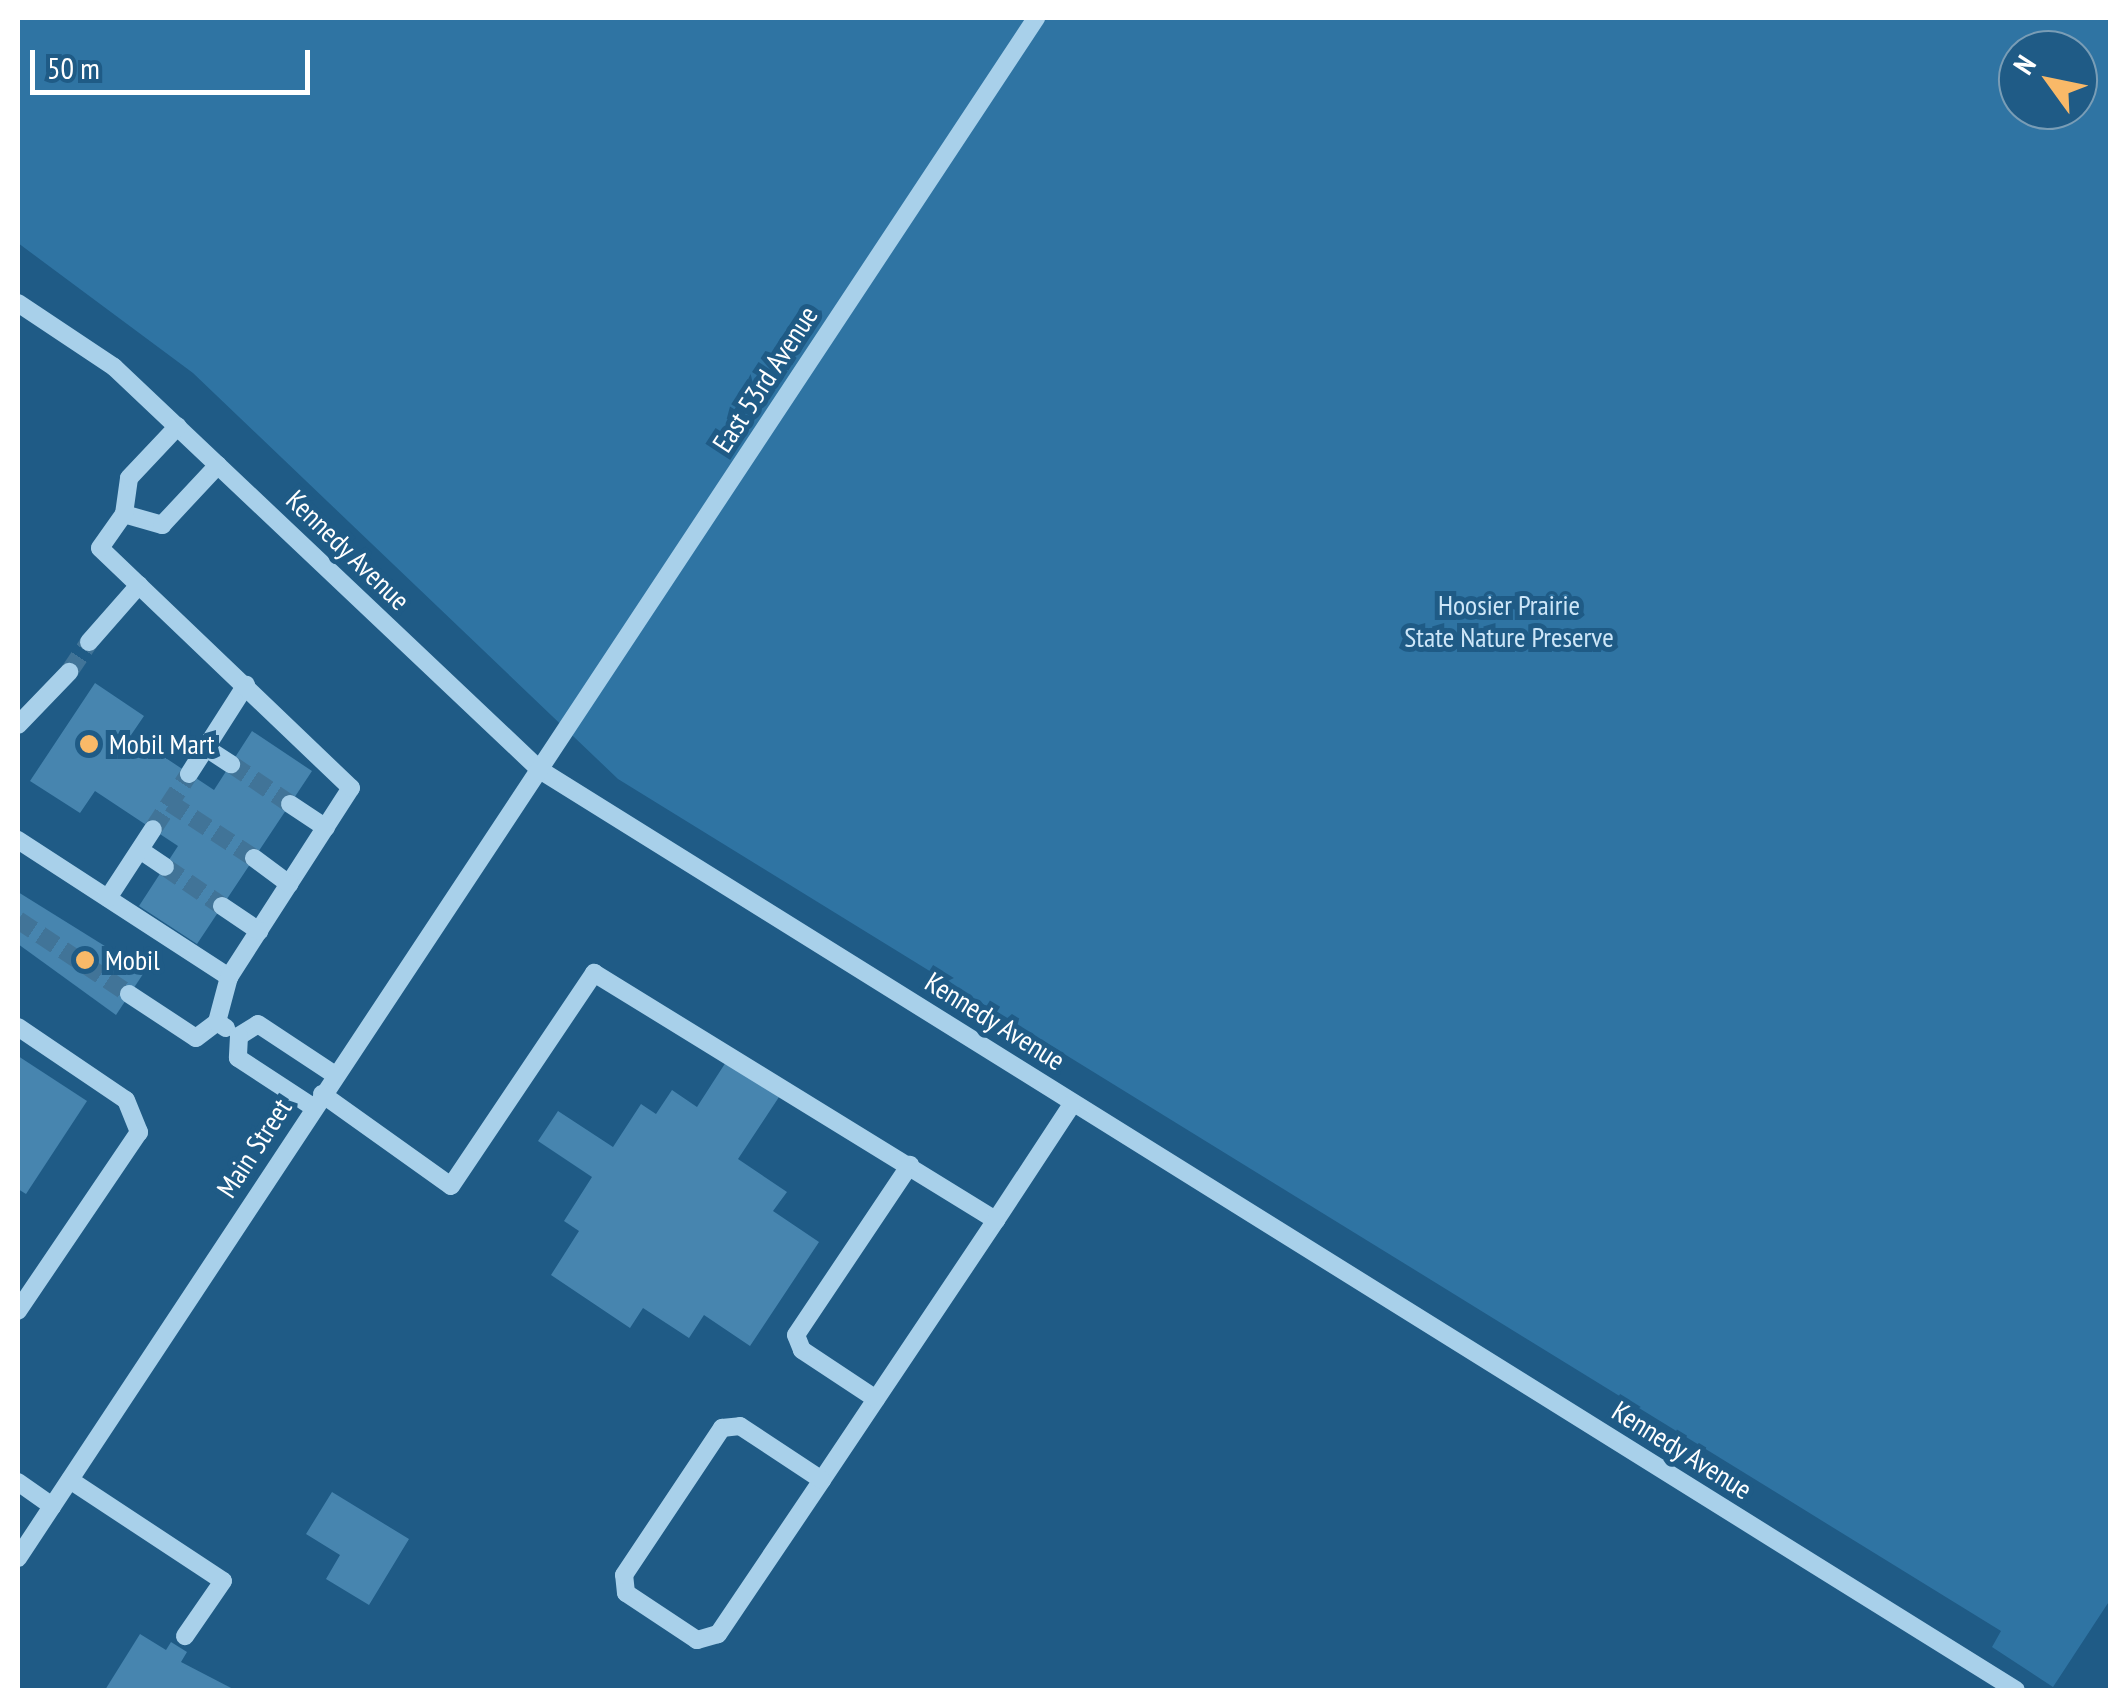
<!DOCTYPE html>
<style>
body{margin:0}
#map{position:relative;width:2128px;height:1708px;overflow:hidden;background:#1f5b86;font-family:"PT Sans Narrow",sans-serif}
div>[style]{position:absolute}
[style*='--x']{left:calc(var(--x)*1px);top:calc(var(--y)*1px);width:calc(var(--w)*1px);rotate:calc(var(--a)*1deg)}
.green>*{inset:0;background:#2f74a3}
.building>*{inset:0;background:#4785af}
.minor-tunnel>*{height:18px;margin-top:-9px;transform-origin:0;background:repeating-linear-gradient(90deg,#417498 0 18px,transparent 0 27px)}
.minor>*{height:18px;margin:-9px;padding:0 9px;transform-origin:9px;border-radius:9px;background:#a8d0ea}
.dots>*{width:28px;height:28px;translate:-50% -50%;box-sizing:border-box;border:5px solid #1f5b86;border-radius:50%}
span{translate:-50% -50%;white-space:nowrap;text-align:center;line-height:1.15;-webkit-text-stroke:10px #1f5b86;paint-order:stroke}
.street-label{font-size:28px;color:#fff}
.park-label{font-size:28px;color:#cde6f8}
.poi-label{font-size:28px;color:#fff}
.left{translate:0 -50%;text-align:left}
.frame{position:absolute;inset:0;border:20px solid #fff;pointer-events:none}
.north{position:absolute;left:1998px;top:30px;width:100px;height:100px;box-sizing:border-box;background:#1f5b86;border:2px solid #799db6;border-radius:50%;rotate:303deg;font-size:28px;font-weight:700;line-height:40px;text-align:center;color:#fff}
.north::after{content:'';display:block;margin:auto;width:35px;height:45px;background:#f9b968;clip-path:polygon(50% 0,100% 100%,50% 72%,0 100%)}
.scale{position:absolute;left:30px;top:50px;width:280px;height:45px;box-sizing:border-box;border:5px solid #fff;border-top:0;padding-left:12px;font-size:30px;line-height:35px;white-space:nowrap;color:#fff;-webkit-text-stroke:8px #1f5b86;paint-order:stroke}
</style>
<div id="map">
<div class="green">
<i style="clip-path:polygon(evenodd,18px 18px,2110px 18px,2110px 1600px,2053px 1687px,1992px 1647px,2001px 1631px,618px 779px,193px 373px,18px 243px,18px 18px,2018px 50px,2078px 50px,2078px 110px,2018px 110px,2018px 50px)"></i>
</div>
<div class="building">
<i style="clip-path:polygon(95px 683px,144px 716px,131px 735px,214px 790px,252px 731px,312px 771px,197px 944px,139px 906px,178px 846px,95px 791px,80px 813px,30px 781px)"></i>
<i style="clip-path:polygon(18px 892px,145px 971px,116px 1015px,18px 944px)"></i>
<i style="clip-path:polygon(18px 1056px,87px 1101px,26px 1194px,18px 1189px)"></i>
<i style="clip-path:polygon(726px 1062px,779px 1097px,738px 1159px,787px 1192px,773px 1211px,819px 1242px,750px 1346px,704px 1315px,689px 1338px,643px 1308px,630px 1328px,551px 1275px,579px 1231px,564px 1221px,592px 1177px,538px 1141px,558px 1111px,613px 1147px,641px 1104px,656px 1114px,672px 1090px,697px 1107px)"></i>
<i style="clip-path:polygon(332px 1492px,409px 1539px,369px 1605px,326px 1579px,340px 1555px,306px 1534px)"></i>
<i style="clip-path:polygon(140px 1634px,166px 1650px,171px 1642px,187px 1652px,181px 1662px,235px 1690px,105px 1690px)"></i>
</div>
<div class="minor-tunnel">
<i style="--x:69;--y:672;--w:36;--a:-56"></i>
<i style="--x:231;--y:764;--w:71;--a:34.1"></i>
<i style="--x:170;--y:803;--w:100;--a:33.2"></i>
<i style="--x:153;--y:829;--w:66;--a:-56.8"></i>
<i style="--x:165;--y:867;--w:69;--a:34.4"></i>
<i style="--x:18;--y:920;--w:133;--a:33.7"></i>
</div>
<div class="minor">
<i style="--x:18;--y:303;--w:115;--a:33.7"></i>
<i style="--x:114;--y:367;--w:586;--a:43.41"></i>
<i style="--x:540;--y:770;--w:1739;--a:31.94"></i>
<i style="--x:124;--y:514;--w:40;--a:16"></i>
<i style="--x:162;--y:525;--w:82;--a:-47"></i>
<i style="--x:89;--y:642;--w:76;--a:-48.7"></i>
<i style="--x:18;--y:725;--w:74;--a:-46.1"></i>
<i style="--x:206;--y:748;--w:30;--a:33"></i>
<i style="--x:189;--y:774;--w:106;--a:-57.4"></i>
<i style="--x:290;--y:804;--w:43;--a:33.7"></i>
<i style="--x:18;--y:840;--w:252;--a:33"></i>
<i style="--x:229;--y:977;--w:225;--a:-57.2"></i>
<i style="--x:351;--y:788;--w:347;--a:-136.3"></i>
<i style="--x:100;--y:548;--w:42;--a:-54.8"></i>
<i style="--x:124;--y:514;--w:36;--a:-82"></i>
<i style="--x:129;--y:478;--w:71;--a:-46.7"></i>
<i style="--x:140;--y:850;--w:30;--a:34"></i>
<i style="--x:254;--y:858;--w:44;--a:36.6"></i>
<i style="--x:108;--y:898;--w:82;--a:-56.9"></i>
<i style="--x:222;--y:906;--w:45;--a:34"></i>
<i style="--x:129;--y:994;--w:80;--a:33.3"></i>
<i style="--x:196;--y:1038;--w:26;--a:-37"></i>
<i style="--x:18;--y:1027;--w:130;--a:34.1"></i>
<i style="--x:126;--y:1100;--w:35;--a:68"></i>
<i style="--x:139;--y:1132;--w:216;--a:124.1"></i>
<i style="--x:226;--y:1028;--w:11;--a:-146"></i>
<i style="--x:217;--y:1022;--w:47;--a:-75.1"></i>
<i style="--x:239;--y:1036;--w:22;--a:-32"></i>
<i style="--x:258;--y:1024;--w:92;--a:33.5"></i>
<i style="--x:239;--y:1036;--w:22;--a:93"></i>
<i style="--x:238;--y:1058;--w:90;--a:33.2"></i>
<i style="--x:322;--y:1094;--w:158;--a:35.5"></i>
<i style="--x:451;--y:1186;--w:257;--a:-56.1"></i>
<i style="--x:594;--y:973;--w:472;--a:31.6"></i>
<i style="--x:996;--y:1220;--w:313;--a:123.8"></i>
<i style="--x:822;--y:1480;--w:186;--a:124"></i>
<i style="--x:718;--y:1634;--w:22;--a:164"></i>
<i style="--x:697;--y:1640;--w:85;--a:-146.5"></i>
<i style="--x:626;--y:1593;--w:18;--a:-96"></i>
<i style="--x:624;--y:1575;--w:177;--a:-56.3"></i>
<i style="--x:722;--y:1428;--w:18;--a:-6"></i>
<i style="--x:740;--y:1426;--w:98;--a:33.4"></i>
<i style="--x:996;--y:1220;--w:140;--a:-56.7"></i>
<i style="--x:876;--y:1399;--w:89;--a:-146.5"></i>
<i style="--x:802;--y:1350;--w:16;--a:-112"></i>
<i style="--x:796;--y:1335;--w:205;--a:-56.2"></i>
<i style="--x:70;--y:1480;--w:183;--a:33.4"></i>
<i style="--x:223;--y:1581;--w:67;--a:124.6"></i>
<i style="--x:18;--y:1482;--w:42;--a:35.2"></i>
<i style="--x:18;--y:1558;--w:1846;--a:-56.53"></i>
</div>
<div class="dots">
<i style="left:89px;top:744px;background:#f9b968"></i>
<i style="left:85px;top:960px;background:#f9b968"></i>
</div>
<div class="street-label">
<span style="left:765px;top:379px;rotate:-57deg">East 53rd Avenue</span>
<span style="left:348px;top:550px;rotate:44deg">Kennedy Avenue</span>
<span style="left:995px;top:1021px;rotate:32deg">Kennedy Avenue</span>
<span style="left:254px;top:1148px;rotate:-57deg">Main Street</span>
<span style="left:1682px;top:1450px;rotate:32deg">Kennedy Avenue</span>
</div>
<div class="park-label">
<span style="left:1509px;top:621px">Hoosier Prairie<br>State Nature Preserve</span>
</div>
<div class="poi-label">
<span class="left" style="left:109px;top:744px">Mobil Mart</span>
<span class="left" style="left:105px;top:960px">Mobil</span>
</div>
<div class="frame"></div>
<div class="north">N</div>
<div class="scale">50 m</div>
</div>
